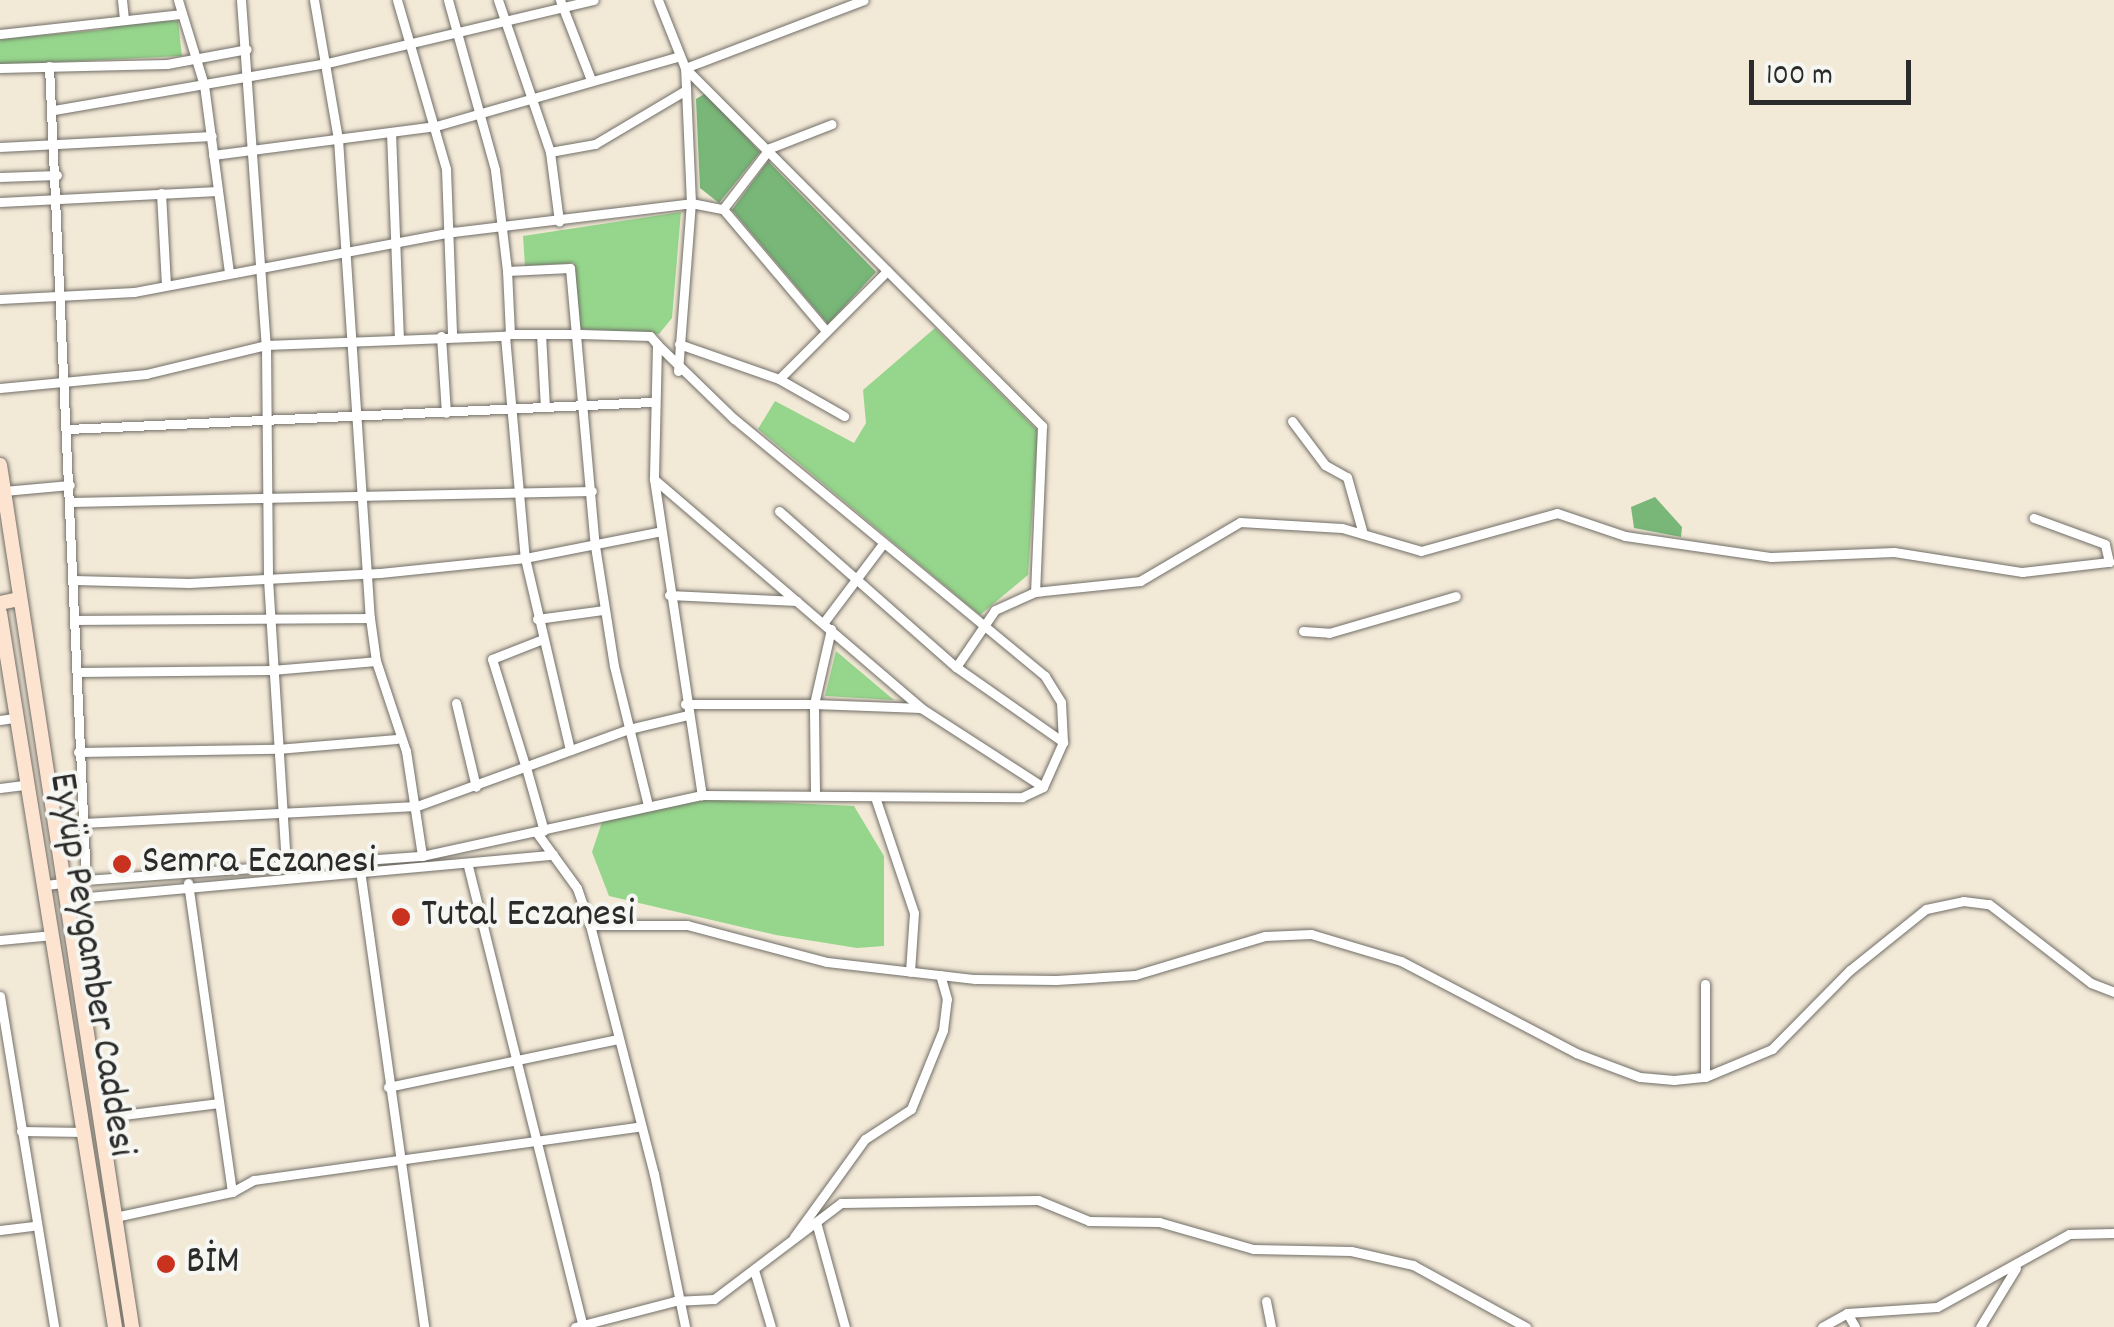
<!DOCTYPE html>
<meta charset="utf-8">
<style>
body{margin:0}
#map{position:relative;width:2114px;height:1327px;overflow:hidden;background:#f3e9d7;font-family:Dekko,sans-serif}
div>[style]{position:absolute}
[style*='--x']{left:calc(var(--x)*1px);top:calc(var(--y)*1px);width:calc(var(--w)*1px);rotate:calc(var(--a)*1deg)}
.green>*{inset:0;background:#96d68c}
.forest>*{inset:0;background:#78b778}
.roads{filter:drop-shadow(0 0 2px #716e67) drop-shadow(0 0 2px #716e67)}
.minor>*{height:9px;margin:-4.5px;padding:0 4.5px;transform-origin:4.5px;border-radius:4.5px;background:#fff}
.secondary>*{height:14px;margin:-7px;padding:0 7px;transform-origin:7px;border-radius:7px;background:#fde4d0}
.dots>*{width:28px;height:28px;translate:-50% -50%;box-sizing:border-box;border:5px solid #f6f6f2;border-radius:50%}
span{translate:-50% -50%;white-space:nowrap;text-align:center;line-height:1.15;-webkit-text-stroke:8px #f6f6f2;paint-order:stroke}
.poi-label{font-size:40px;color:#2b2b2b}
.left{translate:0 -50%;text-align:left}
.street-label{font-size:40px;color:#2b2b2b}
.scale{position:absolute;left:1749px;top:60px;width:162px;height:45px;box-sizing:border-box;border:5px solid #2b2b2b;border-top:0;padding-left:12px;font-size:30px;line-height:35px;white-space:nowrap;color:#2b2b2b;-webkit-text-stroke:8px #f6f6f2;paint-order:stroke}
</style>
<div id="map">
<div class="green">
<i style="clip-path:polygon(137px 20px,178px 21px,182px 56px,0 65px,0 39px,100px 30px)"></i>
<i style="clip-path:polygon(681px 212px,672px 318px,659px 334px,580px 329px,574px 263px,525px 266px,523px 236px)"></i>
<i style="clip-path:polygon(935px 328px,1038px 431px,1028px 575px,980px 615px,758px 429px,775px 401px,854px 443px,866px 423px,863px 390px)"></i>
<i style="clip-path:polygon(836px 651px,894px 700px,825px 696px)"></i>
<i style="clip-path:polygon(699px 799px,854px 806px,884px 856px,884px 946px,857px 948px,776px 935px,609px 896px,592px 852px,603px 819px)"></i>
</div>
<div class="forest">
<i style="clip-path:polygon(706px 93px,760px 152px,719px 203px,700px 188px,696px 99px)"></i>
<i style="clip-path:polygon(768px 161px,876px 272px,828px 324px,732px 210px)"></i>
<i style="clip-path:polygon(1655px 497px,1682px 527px,1681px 537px,1634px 528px,1631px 507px)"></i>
</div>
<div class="roads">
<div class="minor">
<i style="--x:122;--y:0;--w:19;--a:84"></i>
<i style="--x:178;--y:0;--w:89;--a:73"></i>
<i style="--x:204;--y:85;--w:190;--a:82.4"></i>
<i style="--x:241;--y:0;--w:346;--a:85.9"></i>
<i style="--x:266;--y:345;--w:234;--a:89.5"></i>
<i style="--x:268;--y:579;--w:288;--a:86.4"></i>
<i style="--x:314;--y:0;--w:141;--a:80.2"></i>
<i style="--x:338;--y:139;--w:480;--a:86.2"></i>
<i style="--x:370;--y:618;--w:43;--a:82.1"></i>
<i style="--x:376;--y:661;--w:95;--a:71.6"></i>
<i style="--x:406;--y:751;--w:106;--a:81.3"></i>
<i style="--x:397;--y:0;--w:176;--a:73.8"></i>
<i style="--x:446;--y:169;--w:167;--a:87.9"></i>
<i style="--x:448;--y:0;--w:176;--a:74.5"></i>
<i style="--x:495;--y:170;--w:102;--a:83.2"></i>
<i style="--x:498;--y:0;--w:161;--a:71.1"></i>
<i style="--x:550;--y:152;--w:70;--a:82.6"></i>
<i style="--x:560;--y:0;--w:86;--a:68.8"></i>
<i style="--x:658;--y:0;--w:73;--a:68.3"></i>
<i style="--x:685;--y:68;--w:506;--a:45.08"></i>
<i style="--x:1042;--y:426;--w:166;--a:92.4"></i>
<i style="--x:0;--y:34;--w:181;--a:-6.3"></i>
<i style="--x:49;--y:66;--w:815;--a:87.4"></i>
<i style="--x:86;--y:880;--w:337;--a:-4.1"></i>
<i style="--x:422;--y:856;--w:287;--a:-12.3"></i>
<i style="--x:702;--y:795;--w:320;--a:0.4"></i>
<i style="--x:1022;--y:797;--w:23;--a:-25"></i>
<i style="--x:0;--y:68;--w:167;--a:-1.4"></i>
<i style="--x:167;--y:64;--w:81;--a:-10.6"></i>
<i style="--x:54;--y:110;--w:277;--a:-9.8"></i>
<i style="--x:327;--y:63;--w:274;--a:-13.3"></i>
<i style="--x:391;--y:132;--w:205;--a:87.8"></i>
<i style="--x:0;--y:147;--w:212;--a:-3"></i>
<i style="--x:550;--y:152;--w:46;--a:-10.1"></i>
<i style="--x:595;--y:144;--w:106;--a:-30.7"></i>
<i style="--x:213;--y:155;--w:225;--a:-7.4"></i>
<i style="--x:436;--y:126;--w:250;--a:-16"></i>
<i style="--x:0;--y:177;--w:57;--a:-2"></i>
<i style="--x:161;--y:193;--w:92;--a:86.9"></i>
<i style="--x:0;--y:202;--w:218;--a:-2.9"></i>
<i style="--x:723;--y:209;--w:77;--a:-52.4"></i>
<i style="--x:770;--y:148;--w:66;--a:-21.2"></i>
<i style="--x:0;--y:299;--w:134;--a:-3"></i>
<i style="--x:134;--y:292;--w:325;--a:-10.7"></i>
<i style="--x:453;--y:232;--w:240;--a:-6.9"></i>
<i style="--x:691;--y:203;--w:33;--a:11"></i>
<i style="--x:723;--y:209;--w:160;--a:49.8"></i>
<i style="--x:510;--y:334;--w:64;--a:0"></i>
<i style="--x:541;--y:334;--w:73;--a:86.9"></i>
<i style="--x:580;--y:334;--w:70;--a:1.6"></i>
<i style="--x:650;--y:336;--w:11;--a:49"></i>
<i style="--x:441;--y:336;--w:77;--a:86.3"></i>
<i style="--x:505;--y:336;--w:223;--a:84.9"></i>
<i style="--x:525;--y:558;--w:197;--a:76.8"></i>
<i style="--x:679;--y:344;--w:106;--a:19.3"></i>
<i style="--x:779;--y:379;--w:153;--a:-45"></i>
<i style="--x:678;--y:371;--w:169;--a:-85.6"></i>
<i style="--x:691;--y:203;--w:135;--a:-92.5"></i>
<i style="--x:685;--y:68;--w:191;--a:-20.8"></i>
<i style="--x:779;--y:379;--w:75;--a:29.6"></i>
<i style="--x:0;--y:388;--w:147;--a:-5.5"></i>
<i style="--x:146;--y:374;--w:123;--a:-13.6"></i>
<i style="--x:266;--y:345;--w:239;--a:-2.2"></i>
<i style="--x:505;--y:336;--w:5;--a:-22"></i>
<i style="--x:510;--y:334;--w:63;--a:-92.7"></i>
<i style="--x:507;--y:271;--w:63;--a:-2.7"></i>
<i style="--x:570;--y:268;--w:279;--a:84.9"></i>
<i style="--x:595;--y:546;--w:121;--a:81"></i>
<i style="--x:614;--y:666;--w:143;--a:76.3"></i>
<i style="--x:1292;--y:421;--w:55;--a:53.1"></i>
<i style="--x:1325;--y:465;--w:25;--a:29"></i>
<i style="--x:1347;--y:477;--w:59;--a:74.3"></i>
<i style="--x:68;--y:429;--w:585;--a:-2.65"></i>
<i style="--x:654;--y:479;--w:320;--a:81.4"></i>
<i style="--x:4;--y:491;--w:66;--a:-5.2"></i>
<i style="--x:71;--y:502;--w:521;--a:-1.21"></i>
<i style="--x:779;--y:511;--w:236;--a:41.4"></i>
<i style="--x:956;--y:667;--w:131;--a:35"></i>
<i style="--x:74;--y:580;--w:115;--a:1.5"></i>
<i style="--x:189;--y:583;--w:191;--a:-3"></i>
<i style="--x:380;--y:573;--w:146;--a:-5.9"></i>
<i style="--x:525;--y:558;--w:136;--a:-11.1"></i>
<i style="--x:669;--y:595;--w:128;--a:2.7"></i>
<i style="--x:537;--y:619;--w:68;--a:-7.7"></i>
<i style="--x:74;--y:620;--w:296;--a:-0.4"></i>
<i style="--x:824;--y:622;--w:96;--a:-53"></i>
<i style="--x:1303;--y:631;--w:26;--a:4"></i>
<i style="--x:1329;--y:633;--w:132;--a:-16.2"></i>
<i style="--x:956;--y:667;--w:69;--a:-55.6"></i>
<i style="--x:995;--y:610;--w:44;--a:-24.2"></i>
<i style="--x:1035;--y:592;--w:106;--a:-6"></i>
<i style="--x:1140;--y:581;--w:116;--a:-30.5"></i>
<i style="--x:1240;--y:522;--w:102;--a:3.4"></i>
<i style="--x:1342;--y:528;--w:82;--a:16.2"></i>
<i style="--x:1421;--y:551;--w:141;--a:-15.6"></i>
<i style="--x:1557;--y:513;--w:72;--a:18.7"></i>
<i style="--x:1625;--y:536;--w:148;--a:8.2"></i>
<i style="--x:1771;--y:557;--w:123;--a:-2.3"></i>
<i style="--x:1894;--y:552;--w:130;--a:8.9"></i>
<i style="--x:2022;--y:572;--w:88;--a:-6.6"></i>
<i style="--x:2109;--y:562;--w:18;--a:-103"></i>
<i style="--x:2105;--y:544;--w:76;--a:-159.9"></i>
<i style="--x:77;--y:672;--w:195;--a:-0.6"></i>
<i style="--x:272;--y:670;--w:104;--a:-4.9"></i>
<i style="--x:456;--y:703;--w:86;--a:76.6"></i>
<i style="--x:685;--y:704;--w:129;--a:0"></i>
<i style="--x:814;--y:704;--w:77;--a:-77.2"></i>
<i style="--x:0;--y:720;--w:15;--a:-8"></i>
<i style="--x:78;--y:752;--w:199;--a:-0.9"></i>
<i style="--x:277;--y:749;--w:120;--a:-4.8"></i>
<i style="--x:525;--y:765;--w:111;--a:-107.3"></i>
<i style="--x:492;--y:659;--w:55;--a:-21.4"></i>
<i style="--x:527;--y:771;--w:62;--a:74.2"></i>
<i style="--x:0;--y:788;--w:26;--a:-7"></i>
<i style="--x:815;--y:792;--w:88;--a:-90.7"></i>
<i style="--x:814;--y:704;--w:107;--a:2.1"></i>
<i style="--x:921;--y:708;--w:145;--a:32.9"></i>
<i style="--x:1043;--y:787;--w:49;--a:-66"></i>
<i style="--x:1063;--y:742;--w:40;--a:-92.9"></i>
<i style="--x:1061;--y:702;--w:31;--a:-122"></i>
<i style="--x:1045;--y:676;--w:403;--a:-140.4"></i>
<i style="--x:734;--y:419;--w:107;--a:-135.8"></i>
<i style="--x:657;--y:344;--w:135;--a:91.3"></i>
<i style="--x:654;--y:479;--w:352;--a:40.6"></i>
<i style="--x:875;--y:797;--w:122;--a:71.4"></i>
<i style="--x:914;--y:913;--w:59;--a:93.9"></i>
<i style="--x:82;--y:823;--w:335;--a:-2.9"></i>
<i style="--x:417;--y:806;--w:226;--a:-20"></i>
<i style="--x:629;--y:729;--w:61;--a:-13.3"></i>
<i style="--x:537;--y:833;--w:68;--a:54"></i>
<i style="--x:577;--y:888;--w:39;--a:71"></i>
<i style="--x:590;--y:925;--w:257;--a:75.6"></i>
<i style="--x:654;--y:1174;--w:156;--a:78.5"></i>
<i style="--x:468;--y:866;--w:475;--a:76"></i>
<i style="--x:360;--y:870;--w:461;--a:82"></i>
<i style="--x:188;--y:883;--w:312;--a:81.9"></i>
<i style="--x:46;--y:885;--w:40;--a:-7.1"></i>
<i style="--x:65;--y:899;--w:490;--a:-5.2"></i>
<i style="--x:590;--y:925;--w:97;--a:0"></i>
<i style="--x:687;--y:925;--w:145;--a:14.8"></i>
<i style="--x:827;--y:962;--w:149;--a:6.6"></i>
<i style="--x:975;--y:979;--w:81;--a:0.7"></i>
<i style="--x:1056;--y:980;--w:79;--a:-3.6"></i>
<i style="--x:1135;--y:975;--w:136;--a:-16.7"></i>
<i style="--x:1265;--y:936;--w:46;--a:-2.5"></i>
<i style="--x:1311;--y:934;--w:94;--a:16.7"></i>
<i style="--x:1401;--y:961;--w:198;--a:27.7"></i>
<i style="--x:1576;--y:1053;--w:68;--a:20.6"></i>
<i style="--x:1640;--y:1077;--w:34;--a:5"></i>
<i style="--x:1674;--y:1080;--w:31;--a:-6"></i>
<i style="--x:1705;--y:1077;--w:73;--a:-22.7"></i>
<i style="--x:1772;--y:1049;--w:111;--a:-45.4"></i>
<i style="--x:1850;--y:970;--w:97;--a:-38.8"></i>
<i style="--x:1926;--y:909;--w:38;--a:-12"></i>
<i style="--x:1963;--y:901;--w:26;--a:7"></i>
<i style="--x:1989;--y:904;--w:129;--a:37.8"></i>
<i style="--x:2091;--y:983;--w:25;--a:21"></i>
<i style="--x:0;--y:940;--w:53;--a:-5.4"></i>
<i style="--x:1705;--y:984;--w:93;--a:90"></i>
<i style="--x:0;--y:996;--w:335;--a:80.7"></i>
<i style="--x:388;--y:1087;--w:234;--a:-11.8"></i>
<i style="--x:99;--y:1118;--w:121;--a:-7.1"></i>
<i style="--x:21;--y:1131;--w:63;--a:0.9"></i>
<i style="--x:115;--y:1217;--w:120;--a:-12.1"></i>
<i style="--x:232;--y:1192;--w:25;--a:-29"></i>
<i style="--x:254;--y:1180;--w:387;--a:-7.9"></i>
<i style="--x:816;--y:1222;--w:109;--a:74.6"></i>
<i style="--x:0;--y:1230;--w:32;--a:-7"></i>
<i style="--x:794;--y:1237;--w:121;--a:-54.1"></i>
<i style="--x:865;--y:1139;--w:55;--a:-33.1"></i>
<i style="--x:911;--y:1109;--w:85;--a:-67.9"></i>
<i style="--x:943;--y:1030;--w:31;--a:-83"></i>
<i style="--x:947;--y:999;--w:25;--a:-106"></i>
<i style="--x:754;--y:1270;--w:59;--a:73.4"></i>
<i style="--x:1266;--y:1301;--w:26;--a:79"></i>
<i style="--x:1847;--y:1313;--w:16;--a:60"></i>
<i style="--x:575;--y:1327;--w:103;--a:-14.6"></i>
<i style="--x:675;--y:1301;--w:39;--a:-3"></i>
<i style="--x:714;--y:1299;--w:159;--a:-37.1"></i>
<i style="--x:841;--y:1203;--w:197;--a:-0.9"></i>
<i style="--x:1038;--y:1200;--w:55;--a:22.4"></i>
<i style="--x:1089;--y:1221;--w:70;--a:0.8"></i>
<i style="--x:1159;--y:1222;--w:98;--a:16"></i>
<i style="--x:1253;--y:1249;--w:98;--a:1.2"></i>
<i style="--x:1351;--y:1251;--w:64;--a:12.7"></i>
<i style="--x:1413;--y:1265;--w:129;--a:28.8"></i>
<i style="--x:1822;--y:1327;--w:29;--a:-29"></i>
<i style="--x:1847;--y:1313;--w:90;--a:-3.8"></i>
<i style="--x:1937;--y:1307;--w:151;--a:-28.9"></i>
<i style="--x:2069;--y:1234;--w:45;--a:-1.3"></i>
<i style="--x:1980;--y:1327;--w:69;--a:-58.6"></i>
</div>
<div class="secondary">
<i style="--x:0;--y:465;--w:872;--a:81.29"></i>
<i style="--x:0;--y:603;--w:19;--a:-12"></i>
<i style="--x:0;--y:613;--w:723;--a:80.85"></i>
</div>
</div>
<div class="dots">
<i style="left:122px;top:864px;background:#c8321e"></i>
<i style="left:401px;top:917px;background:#c8321e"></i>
<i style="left:166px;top:1264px;background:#c8321e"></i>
</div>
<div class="poi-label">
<span class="left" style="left:142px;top:864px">Semra Eczanesi</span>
<span class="left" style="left:421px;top:917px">Tutal Eczanesi</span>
<span class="left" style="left:186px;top:1264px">BİM</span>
</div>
<div class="street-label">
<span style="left:89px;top:965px;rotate:81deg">Eyyüp Peygamber Caddesi</span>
</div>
<div class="scale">100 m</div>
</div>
